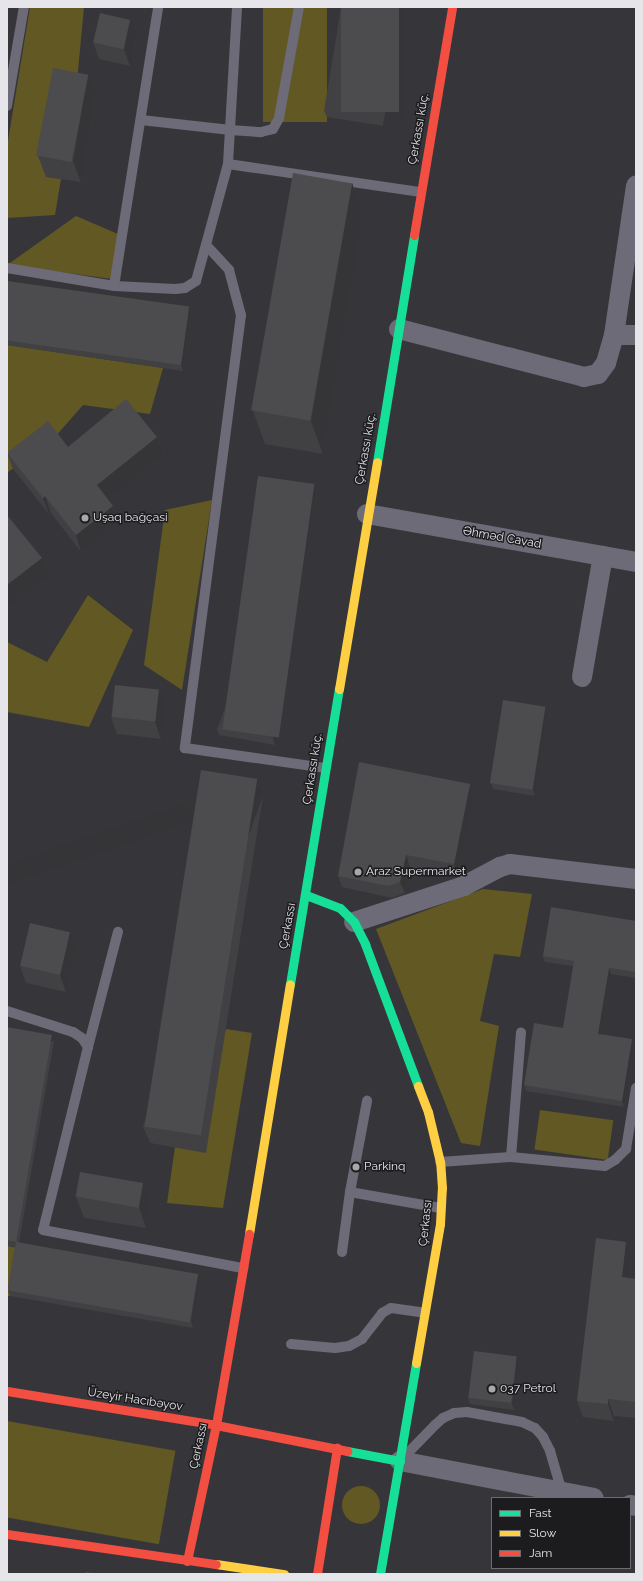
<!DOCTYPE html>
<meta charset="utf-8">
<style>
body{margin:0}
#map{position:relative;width:643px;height:1581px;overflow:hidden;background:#36363a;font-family:Raleway,sans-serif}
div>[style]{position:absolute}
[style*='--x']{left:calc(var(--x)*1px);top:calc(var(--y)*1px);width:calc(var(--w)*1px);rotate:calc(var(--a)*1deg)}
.green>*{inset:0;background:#615823;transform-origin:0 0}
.round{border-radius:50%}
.lane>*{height:10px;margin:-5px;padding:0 5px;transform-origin:5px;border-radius:5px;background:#6c6b77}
.street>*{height:20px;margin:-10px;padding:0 10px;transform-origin:10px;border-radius:10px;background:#6c6b77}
.fast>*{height:9px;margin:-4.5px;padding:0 4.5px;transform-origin:4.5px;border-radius:4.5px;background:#16e098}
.slow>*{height:9px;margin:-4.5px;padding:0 4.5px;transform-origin:4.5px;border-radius:4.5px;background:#ffcf43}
.jam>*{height:9px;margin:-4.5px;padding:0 4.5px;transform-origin:4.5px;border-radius:4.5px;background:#f24e42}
.wall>*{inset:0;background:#414144}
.shaded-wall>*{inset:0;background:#353537;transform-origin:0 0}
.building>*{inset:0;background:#4c4c4f;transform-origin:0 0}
.dots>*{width:11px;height:11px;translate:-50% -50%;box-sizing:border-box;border:2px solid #1c1c1f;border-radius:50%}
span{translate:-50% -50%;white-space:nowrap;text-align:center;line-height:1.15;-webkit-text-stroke:3px #1c1c1f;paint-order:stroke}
.street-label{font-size:12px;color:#e5e5ea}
.poi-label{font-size:12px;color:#e5e5ea}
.left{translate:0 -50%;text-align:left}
.frame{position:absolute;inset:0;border:8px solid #e5e5ea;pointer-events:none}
.legend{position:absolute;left:491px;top:1497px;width:140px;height:72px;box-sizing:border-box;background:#1c1c1f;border:1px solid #6c6c70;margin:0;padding:5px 7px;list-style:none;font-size:12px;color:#e5e5ea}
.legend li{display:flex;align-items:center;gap:8px;height:20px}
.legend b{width:20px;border:1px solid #6c6c70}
</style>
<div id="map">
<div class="green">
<i style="clip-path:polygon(30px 7px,84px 7px,76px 92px,46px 176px,61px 179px,55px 215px,7px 218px,7px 147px)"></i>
<i style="left:263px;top:7px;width:64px;height:115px"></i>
<i style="clip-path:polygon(76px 216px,125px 237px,120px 280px,7px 265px)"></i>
<i style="clip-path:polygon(7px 345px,163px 368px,150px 414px,83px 405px,54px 438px,7px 473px)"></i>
<i style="clip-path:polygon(212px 500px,182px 690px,144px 665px,165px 510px)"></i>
<i style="clip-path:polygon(88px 595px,133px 630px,89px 727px,7px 712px,7px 642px,47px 662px)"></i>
<i style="clip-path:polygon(483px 889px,532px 894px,520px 957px,494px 954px,480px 1021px,499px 1026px,480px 1146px,461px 1143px,376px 929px)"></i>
<i style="clip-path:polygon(226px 1029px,252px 1033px,223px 1208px,167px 1203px,175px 1147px)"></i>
<i style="left:540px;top:1110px;width:74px;height:40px;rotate:8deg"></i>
<i style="clip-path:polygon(7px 1246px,18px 1248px,10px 1296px,7px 1296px)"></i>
<i style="left:7px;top:1421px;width:171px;height:95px;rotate:10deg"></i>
<i class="round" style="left:342px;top:1486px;width:38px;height:38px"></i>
</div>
<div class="lane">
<i style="--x:7;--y:106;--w:100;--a:-80.3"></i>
<i style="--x:141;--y:120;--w:90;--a:6.4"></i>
<i style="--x:230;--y:130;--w:31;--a:4"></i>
<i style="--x:261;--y:132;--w:12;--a:-14"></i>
<i style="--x:273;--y:129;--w:13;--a:-61"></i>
<i style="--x:279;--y:118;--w:113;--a:-79.8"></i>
<i style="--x:228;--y:164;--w:157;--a:-86.7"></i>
<i style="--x:206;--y:245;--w:34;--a:47"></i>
<i style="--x:229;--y:270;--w:47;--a:75.1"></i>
<i style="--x:241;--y:315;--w:437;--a:97.4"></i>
<i style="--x:185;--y:748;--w:141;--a:8.1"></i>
<i style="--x:7;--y:268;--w:109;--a:9.5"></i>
<i style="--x:114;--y:286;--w:61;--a:2.8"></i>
<i style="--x:175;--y:289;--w:10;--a:-6"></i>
<i style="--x:185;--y:288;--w:13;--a:-32"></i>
<i style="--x:196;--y:281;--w:121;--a:-74.7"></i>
<i style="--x:228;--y:164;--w:195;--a:8.3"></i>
<i style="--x:114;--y:286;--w:282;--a:-81"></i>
<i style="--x:7;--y:1011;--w:69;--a:17.7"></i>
<i style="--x:73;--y:1032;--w:11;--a:34"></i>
<i style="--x:82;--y:1038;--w:11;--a:56"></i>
<i style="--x:88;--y:1047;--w:188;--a:103.8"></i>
<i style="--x:43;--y:1230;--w:204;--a:10.8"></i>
<i style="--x:88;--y:1047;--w:119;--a:-75.4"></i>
<i style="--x:511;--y:1157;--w:125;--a:-85.4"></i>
<i style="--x:440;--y:1162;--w:71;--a:-4"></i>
<i style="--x:511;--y:1157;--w:94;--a:5.5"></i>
<i style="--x:605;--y:1166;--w:12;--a:-31"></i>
<i style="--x:615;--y:1160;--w:16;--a:-45"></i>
<i style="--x:626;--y:1149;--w:62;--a:-80.7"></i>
<i style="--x:350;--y:1192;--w:92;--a:10"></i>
<i style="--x:342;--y:1252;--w:61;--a:-82.4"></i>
<i style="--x:350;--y:1192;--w:93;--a:-79.4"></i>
<i style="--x:291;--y:1344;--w:44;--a:5.2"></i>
<i style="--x:335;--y:1348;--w:14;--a:-8"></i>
<i style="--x:349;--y:1346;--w:15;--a:-28"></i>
<i style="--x:362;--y:1339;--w:33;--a:-52"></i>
<i style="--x:382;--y:1313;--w:10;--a:-29"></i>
<i style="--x:391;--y:1308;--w:34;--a:8"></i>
<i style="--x:403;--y:1458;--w:46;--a:-45.9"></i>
<i style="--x:435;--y:1425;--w:11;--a:-41"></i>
<i style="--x:443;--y:1418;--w:12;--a:-24"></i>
<i style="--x:454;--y:1413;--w:13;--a:-4"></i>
<i style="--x:467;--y:1412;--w:56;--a:10.3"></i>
<i style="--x:522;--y:1422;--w:14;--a:25"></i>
<i style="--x:535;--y:1428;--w:12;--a:48"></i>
<i style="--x:543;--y:1437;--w:16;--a:63"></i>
<i style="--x:550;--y:1451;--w:43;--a:73.7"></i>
</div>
<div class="street">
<i style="--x:399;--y:329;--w:191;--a:14.5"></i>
<i style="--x:584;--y:377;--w:14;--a:-12"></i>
<i style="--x:598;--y:374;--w:14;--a:-54"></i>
<i style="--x:606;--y:363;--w:29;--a:-74"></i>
<i style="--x:614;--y:335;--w:151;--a:-81.6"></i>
<i style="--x:614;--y:335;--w:22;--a:0"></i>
<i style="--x:367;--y:514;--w:273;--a:10.1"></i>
<i style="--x:582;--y:677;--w:123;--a:-80.2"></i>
<i style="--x:354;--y:922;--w:116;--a:-18.1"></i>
<i style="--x:464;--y:886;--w:41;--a:-27.8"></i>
<i style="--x:500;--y:867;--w:10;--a:-17"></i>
<i style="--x:510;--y:864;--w:127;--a:6.8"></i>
<i style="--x:400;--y:1461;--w:197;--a:10.8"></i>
<i style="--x:630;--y:1505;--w:6;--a:9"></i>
</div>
<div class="fast">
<i style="--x:377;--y:462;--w:230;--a:-80.7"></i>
<i style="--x:306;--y:895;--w:36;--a:21"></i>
<i style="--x:340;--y:908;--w:20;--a:45"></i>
<i style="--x:354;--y:922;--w:25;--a:63"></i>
<i style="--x:365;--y:944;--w:152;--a:69.5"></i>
<i style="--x:290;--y:984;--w:299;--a:-80.6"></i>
<i style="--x:347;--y:1451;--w:54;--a:10.7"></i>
<i style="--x:380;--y:1574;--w:214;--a:-80.3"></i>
</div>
<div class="slow">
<i style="--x:339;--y:689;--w:230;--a:-80.5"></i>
<i style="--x:249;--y:1234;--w:253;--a:-80.7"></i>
<i style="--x:416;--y:1363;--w:141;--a:-80.2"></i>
<i style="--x:440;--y:1224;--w:36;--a:-87"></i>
<i style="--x:442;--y:1188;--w:26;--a:-94"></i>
<i style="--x:440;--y:1162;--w:51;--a:-103.5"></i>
<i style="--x:428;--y:1112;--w:28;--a:-111"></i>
<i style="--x:216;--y:1564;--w:69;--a:8.4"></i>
</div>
<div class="jam">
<i style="--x:414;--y:235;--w:231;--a:-80.5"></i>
<i style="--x:7;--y:1391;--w:212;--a:9.2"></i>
<i style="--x:216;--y:1425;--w:134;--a:11.2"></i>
<i style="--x:7;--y:1534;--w:211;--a:8.2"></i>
<i style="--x:187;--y:1561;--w:139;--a:-78"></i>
<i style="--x:216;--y:1425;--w:194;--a:-80.2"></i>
<i style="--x:317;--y:1574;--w:128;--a:-81"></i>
</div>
<div class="wall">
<i style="clip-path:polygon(341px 7px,402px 7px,383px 126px,327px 117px,324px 111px)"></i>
<i style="clip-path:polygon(137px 36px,130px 66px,99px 59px,93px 42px)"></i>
<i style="clip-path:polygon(95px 95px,81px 182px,46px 177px,38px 156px)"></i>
<i style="clip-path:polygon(352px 183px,363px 216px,323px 454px,265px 444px,253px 411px)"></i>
<i style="clip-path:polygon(7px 281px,191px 314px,183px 371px,7px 345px)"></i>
<i style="clip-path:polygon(157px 437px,163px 454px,107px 498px,113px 506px,119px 523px,81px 552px,51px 513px,49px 514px,13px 469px,7px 453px,68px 447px)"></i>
<i style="clip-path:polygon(314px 484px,317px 491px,275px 745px,219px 735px,217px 729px)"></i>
<i style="clip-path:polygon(159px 690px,165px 707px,161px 739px,117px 734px,111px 717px)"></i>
<i style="clip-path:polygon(545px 707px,548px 713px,535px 796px,493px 789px,491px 783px)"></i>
<i style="clip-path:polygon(470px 784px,474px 796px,458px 876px,410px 867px,405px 893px,392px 898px,342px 887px,338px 876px)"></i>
<i style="clip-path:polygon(263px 796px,206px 1153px,150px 1143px,143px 1126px)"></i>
<i style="clip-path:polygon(636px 921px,636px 978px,611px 974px,601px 1034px,632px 1039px,634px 1046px,624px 1107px,526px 1091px,524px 1085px,563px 1028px,573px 966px,545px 962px,543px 956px)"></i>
<i style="clip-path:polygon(70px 932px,76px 949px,66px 992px,26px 983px,20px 966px)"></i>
<i style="clip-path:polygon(7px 1027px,54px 1041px,19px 1242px,201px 1279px,193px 1328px,10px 1296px,8px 1290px,15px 1247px,7px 1246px)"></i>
<i style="clip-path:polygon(143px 1183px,150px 1204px,146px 1228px,84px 1218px,76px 1197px)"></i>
<i style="clip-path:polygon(626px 1242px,632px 1258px,630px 1278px,636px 1279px,636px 1418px,614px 1416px,614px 1421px,583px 1417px,577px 1401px)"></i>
<i style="clip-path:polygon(520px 1362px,514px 1410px,470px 1404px,468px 1398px)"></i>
</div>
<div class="shaded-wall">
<i style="left:399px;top:7px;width:3px;height:114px"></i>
<i style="clip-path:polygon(130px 20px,137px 36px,130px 66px,124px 49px)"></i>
<i style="clip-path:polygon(88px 75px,95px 95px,81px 182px,73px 162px)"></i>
<i style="clip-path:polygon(352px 183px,363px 216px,323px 454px,311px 421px)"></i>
<i style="clip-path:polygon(189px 308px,191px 314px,183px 371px,181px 365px)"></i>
<i style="clip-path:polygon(157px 437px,163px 454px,103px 502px,97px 485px)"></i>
<i style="clip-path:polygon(314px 484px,317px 491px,275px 745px,273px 739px)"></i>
<i style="clip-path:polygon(45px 496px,51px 513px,49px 514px,43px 498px)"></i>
<i style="clip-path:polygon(113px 506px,119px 523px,81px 552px,76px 535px)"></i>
<i style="clip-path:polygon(42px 558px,48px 575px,7px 607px,7px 585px)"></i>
<i style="clip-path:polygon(159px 690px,165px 707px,161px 739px,155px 722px)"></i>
<i style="clip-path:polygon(545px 707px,548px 713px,535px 796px,533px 790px)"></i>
<i style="left:257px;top:779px;width:18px;height:363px;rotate:71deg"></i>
<i style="clip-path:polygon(470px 784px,474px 796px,458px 876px,454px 864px)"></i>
<i style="clip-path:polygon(406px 855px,410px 867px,405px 893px,400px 882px)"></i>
<i style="clip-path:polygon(70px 932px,76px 949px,66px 992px,60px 975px)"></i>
<i style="clip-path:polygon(609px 968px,611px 974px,600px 1040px,598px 1034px)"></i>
<i style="left:52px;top:1035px;width:6px;height:210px;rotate:72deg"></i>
<i style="clip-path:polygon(632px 1039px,634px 1046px,624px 1107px,622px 1101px)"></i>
<i style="clip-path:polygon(143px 1183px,150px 1204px,146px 1228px,139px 1207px)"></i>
<i style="clip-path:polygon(626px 1242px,632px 1258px,628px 1294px,622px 1277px)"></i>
<i style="clip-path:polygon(198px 1273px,201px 1279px,193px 1328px,191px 1321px)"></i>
<i style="clip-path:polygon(517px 1356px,520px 1362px,514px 1410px,512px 1404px)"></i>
<i style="clip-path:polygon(608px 1399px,614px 1416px,614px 1421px,608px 1404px)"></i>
</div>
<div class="building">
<i style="left:341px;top:7px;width:58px;height:105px"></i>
<i style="left:100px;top:13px;width:31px;height:30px;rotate:13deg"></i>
<i style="left:53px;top:68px;width:36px;height:89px;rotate:11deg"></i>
<i style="left:293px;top:173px;width:60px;height:241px;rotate:10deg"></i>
<i style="left:7px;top:281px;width:184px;height:59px;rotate:8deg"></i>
<i style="clip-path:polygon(126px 399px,157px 437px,97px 485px,113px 506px,76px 535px,45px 496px,43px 498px,7px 453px,48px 421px,68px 447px)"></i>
<i style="left:258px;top:476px;width:57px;height:256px;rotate:8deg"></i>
<i style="clip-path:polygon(7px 515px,42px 558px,7px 585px)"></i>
<i style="left:115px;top:685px;width:44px;height:32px;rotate:6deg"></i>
<i style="left:503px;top:700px;width:43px;height:84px;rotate:9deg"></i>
<i style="clip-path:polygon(359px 762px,470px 784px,454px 864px,406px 855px,400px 882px,388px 886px,338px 876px)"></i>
<i style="left:201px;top:770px;width:57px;height:361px;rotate:9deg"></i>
<i style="clip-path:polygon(551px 907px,636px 921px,636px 972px,609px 968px,598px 1034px,632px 1039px,622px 1101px,524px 1085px,534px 1023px,563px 1028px,574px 961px,543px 956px)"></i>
<i style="left:30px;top:923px;width:41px;height:44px;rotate:13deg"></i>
<i style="clip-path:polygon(7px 1027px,52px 1035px,16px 1242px,7px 1240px)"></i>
<i style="left:80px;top:1172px;width:64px;height:25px;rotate:10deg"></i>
<i style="clip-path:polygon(596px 1238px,626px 1242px,622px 1277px,636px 1279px,636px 1402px,608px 1399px,608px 1404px,577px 1401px)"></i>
<i style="left:16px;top:1242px;width:185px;height:49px;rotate:10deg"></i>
<i style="left:474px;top:1351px;width:43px;height:47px;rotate:7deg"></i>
<i style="clip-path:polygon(86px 1572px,99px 1574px,86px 1574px)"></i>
</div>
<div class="dots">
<i style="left:85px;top:518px;background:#a8a8ac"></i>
<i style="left:358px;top:872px;background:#a8a8ac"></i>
<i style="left:356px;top:1167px;background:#a8a8ac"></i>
<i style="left:492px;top:1389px;background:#a8a8ac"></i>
</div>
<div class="street-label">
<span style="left:419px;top:129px;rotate:-80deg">Çerkassı küç.</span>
<span style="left:366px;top:449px;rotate:-80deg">Çerkassı küç.</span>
<span style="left:502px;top:538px;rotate:10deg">Əhməd Cavad</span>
<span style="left:313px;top:769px;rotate:-81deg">Çerkassı küç.</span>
<span style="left:288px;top:926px;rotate:-80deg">Çerkassı</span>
<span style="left:426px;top:1223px;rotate:-84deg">Çerkassı</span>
<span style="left:135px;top:1400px;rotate:9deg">Üzeyir Hacıbəyov</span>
<span style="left:199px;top:1446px;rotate:-78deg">Çerkassı</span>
</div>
<div class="poi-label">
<span class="left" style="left:93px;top:518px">Uşaq bağçasi</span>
<span class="left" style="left:366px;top:872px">Araz Supermarket</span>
<span class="left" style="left:364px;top:1167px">Parkinq</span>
<span class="left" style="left:500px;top:1389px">037 Petrol</span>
</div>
<div class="frame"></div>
<ul class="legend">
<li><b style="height:5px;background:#16e098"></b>Fast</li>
<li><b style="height:5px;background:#ffcf43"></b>Slow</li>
<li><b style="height:5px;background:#f24e42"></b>Jam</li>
</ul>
</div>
